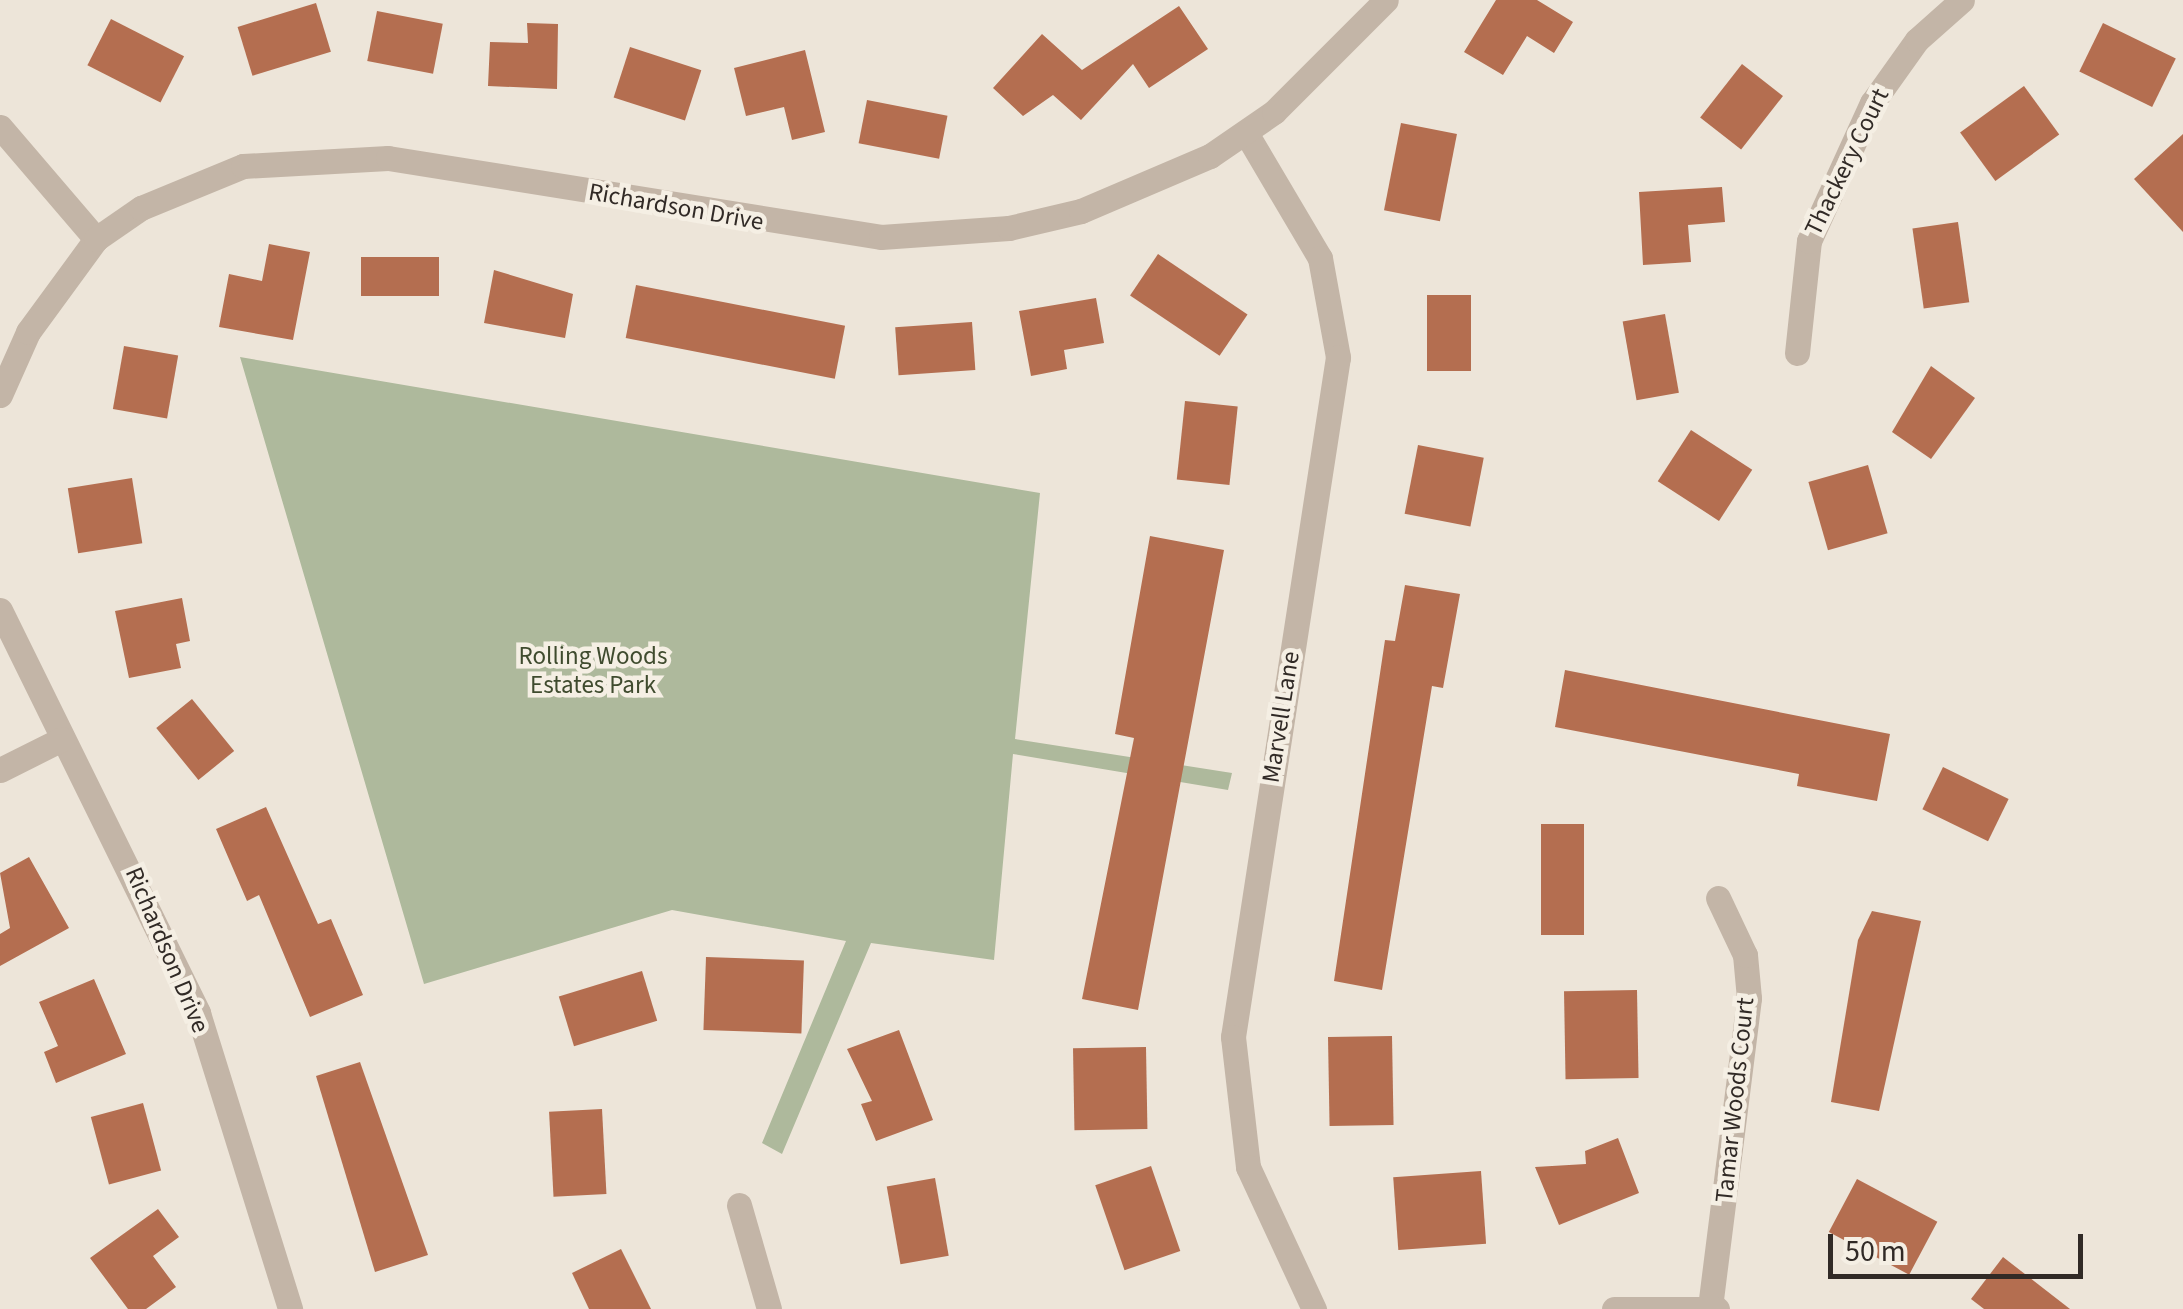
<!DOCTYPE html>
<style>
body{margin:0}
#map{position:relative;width:2183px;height:1309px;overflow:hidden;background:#ede5d9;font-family:"Source Sans 3",sans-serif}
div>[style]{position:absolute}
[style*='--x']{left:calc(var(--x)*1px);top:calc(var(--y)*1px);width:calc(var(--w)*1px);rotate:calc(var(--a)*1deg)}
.green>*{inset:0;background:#aeb99c}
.building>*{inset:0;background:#b46e50;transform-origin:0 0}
.minor>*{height:25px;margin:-12.5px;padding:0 12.5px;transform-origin:12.5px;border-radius:12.5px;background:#c3b5a7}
span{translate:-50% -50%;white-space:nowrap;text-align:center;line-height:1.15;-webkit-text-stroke:9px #f5efe4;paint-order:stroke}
.street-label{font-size:25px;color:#312a26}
.park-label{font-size:25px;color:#3f4b2e}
.scale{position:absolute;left:1828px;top:1234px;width:255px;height:45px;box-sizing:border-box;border:5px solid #312a26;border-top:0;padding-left:12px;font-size:30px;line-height:35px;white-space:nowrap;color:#312a26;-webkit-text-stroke:8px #f5efe4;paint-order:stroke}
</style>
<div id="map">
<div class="green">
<i style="clip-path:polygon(240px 357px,1040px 493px,1015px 739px,1232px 773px,1228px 790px,1013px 754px,994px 960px,871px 943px,782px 1154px,762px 1143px,846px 941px,672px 910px,424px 984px)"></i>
</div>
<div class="building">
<i style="clip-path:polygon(1496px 0,1537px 0,1573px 22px,1554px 53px,1527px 36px,1503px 75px,1464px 52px)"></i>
<i style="left:316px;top:3px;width:51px;height:82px;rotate:73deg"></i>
<i style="clip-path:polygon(1179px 6px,1208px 49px,1149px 88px,1133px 64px,1081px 120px,1053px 95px,1023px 116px,993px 88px,1042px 34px,1082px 70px)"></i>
<i style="left:377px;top:11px;width:67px;height:51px;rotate:11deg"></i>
<i style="left:111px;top:19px;width:82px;height:52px;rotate:27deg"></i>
<i style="clip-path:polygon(527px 23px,558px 24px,557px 89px,488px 86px,490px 42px,528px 43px)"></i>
<i style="left:2103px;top:23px;width:81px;height:54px;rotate:26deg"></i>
<i style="left:630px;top:47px;width:75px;height:53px;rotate:18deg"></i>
<i style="clip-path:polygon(805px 50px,825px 132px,792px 140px,784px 107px,746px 116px,734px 68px)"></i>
<i style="left:1742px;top:64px;width:52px;height:68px;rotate:38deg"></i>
<i style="left:2024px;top:86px;width:60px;height:79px;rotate:54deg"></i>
<i style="left:867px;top:100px;width:82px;height:44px;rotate:11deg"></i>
<i style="left:1401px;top:123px;width:57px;height:89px;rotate:11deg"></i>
<i style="clip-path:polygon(2183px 134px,2183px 232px,2134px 179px)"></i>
<i style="clip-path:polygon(1722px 187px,1725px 222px,1688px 225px,1691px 262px,1643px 265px,1639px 192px)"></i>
<i style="left:1958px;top:222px;width:81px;height:46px;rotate:82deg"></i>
<i style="clip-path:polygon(269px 244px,310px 252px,293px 340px,219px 327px,229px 274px,262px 281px)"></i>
<i style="left:1158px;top:254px;width:108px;height:50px;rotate:34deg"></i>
<i style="left:361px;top:257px;width:78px;height:39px"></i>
<i style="clip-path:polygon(494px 270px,573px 294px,565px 338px,484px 323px)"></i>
<i style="left:636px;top:285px;width:213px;height:54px;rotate:11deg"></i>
<i style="left:1427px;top:295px;width:44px;height:76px"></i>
<i style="clip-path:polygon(1096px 298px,1104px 343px,1064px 350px,1067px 369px,1031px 376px,1019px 311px)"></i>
<i style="left:1665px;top:314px;width:80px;height:43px;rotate:80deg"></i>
<i style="left:972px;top:322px;width:48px;height:77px;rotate:86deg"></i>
<i style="left:124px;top:346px;width:55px;height:64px;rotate:10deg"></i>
<i style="clip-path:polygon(1931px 366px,1975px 398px,1931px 459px,1892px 432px)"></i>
<i style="left:1185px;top:401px;width:53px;height:79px;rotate:6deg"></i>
<i style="left:1691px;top:430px;width:73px;height:61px;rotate:33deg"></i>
<i style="left:1418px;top:445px;width:67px;height:70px;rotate:11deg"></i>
<i style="left:1868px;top:465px;width:71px;height:62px;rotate:74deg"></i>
<i style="left:132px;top:478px;width:66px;height:65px;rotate:81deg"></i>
<i style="clip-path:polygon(1150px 536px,1224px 550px,1138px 1010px,1082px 999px,1134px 738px,1115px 734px)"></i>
<i style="clip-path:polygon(1405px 585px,1460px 594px,1443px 688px,1432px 686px,1382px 990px,1334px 981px,1385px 640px,1395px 641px)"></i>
<i style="clip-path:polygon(182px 598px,190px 641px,176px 644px,181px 668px,129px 678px,115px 611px)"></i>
<i style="clip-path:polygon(1565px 670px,1890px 734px,1877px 801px,1797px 786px,1799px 774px,1555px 727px)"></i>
<i style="left:192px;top:699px;width:67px;height:46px;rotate:51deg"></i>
<i style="left:1943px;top:767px;width:73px;height:47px;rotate:26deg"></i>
<i style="clip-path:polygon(266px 807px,318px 924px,331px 919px,363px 995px,310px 1017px,259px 895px,247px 901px,216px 829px)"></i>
<i style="left:1541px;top:824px;width:43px;height:111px"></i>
<i style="clip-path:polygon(29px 857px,69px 928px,0 966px,0 934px,10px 928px,0 873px)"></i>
<i style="clip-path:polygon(1872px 911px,1921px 921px,1879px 1111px,1831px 1102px,1858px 940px)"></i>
<i style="left:706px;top:957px;width:98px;height:73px;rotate:2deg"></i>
<i style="left:642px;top:971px;width:52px;height:87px;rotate:73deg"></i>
<i style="clip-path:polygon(94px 979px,126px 1054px,56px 1083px,44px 1052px,58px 1046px,39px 1002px)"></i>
<i style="left:1637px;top:990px;width:88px;height:73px;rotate:89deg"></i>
<i style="clip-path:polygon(899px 1030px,933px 1120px,876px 1141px,861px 1104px,872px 1101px,847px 1049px)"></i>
<i style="left:1392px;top:1036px;width:89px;height:64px;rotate:89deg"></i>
<i style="left:1146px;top:1047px;width:82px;height:73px;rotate:89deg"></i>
<i style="clip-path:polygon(360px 1062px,428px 1255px,375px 1272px,316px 1076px)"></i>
<i style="left:143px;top:1103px;width:70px;height:54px;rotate:75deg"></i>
<i style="left:602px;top:1109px;width:85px;height:53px;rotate:87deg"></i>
<i style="clip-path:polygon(1618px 1138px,1639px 1193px,1559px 1225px,1535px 1167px,1586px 1164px,1585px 1151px)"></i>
<i style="left:1151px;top:1166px;width:90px;height:59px;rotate:71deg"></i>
<i style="left:1481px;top:1171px;width:73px;height:88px;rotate:86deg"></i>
<i style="left:935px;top:1178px;width:79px;height:49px;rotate:80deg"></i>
<i style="left:1857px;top:1179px;width:91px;height:60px;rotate:28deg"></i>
<i style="clip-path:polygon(158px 1209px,179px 1237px,153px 1256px,176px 1287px,146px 1309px,128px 1309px,90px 1258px)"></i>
<i style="clip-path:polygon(621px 1249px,651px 1309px,589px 1309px,572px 1273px)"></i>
<i style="clip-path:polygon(2003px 1257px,2070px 1309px,1984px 1309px,1971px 1299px)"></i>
</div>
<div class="minor">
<i style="--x:0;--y:127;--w:148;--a:49.4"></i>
<i style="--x:1246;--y:133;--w:145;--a:59.4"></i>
<i style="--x:1320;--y:258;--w:101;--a:79.7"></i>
<i style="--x:1338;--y:357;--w:688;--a:98.78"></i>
<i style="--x:1233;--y:1037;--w:131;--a:83.4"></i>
<i style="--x:1248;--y:1167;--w:157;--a:65.1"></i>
<i style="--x:1797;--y:353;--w:113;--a:-83.9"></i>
<i style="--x:1809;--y:241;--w:152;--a:-65.5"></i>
<i style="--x:1872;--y:103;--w:77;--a:-54.5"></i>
<i style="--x:1917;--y:40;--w:60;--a:-41.6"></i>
<i style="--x:0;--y:395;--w:69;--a:-66"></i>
<i style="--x:28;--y:332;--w:115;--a:-53.8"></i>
<i style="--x:96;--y:239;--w:55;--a:-34.6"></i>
<i style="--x:141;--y:208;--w:110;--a:-22.4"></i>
<i style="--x:243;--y:166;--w:145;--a:-3.2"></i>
<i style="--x:388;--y:158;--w:499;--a:9.1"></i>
<i style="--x:881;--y:237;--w:128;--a:-4"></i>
<i style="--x:1009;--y:228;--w:74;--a:-13.3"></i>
<i style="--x:1081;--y:211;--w:140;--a:-23.1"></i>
<i style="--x:1210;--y:156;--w:78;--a:-34.5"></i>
<i style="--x:1274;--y:112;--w:158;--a:-45"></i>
<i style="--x:0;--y:610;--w:449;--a:63.8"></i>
<i style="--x:198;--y:1013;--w:310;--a:72.7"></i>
<i style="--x:0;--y:770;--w:69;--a:-26.6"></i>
<i style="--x:739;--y:1205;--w:108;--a:73.9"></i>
<i style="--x:1710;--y:1307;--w:311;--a:-82.8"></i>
<i style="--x:1749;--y:998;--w:43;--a:-95.3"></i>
<i style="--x:1745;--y:955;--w:63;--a:-115.3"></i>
<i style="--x:1614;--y:1309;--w:103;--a:0"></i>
</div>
<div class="street-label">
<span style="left:1847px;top:162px;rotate:-64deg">Thackery Court</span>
<span style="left:676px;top:207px;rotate:10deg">Richardson Drive</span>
<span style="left:1281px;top:717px;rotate:-81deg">Marvell Lane</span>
<span style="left:167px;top:950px;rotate:67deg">Richardson Drive</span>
<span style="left:1735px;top:1100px;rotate:-84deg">Tamar Woods Court</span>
</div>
<div class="park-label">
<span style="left:593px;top:671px">Rolling Woods<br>Estates Park</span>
</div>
<div class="scale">50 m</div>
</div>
